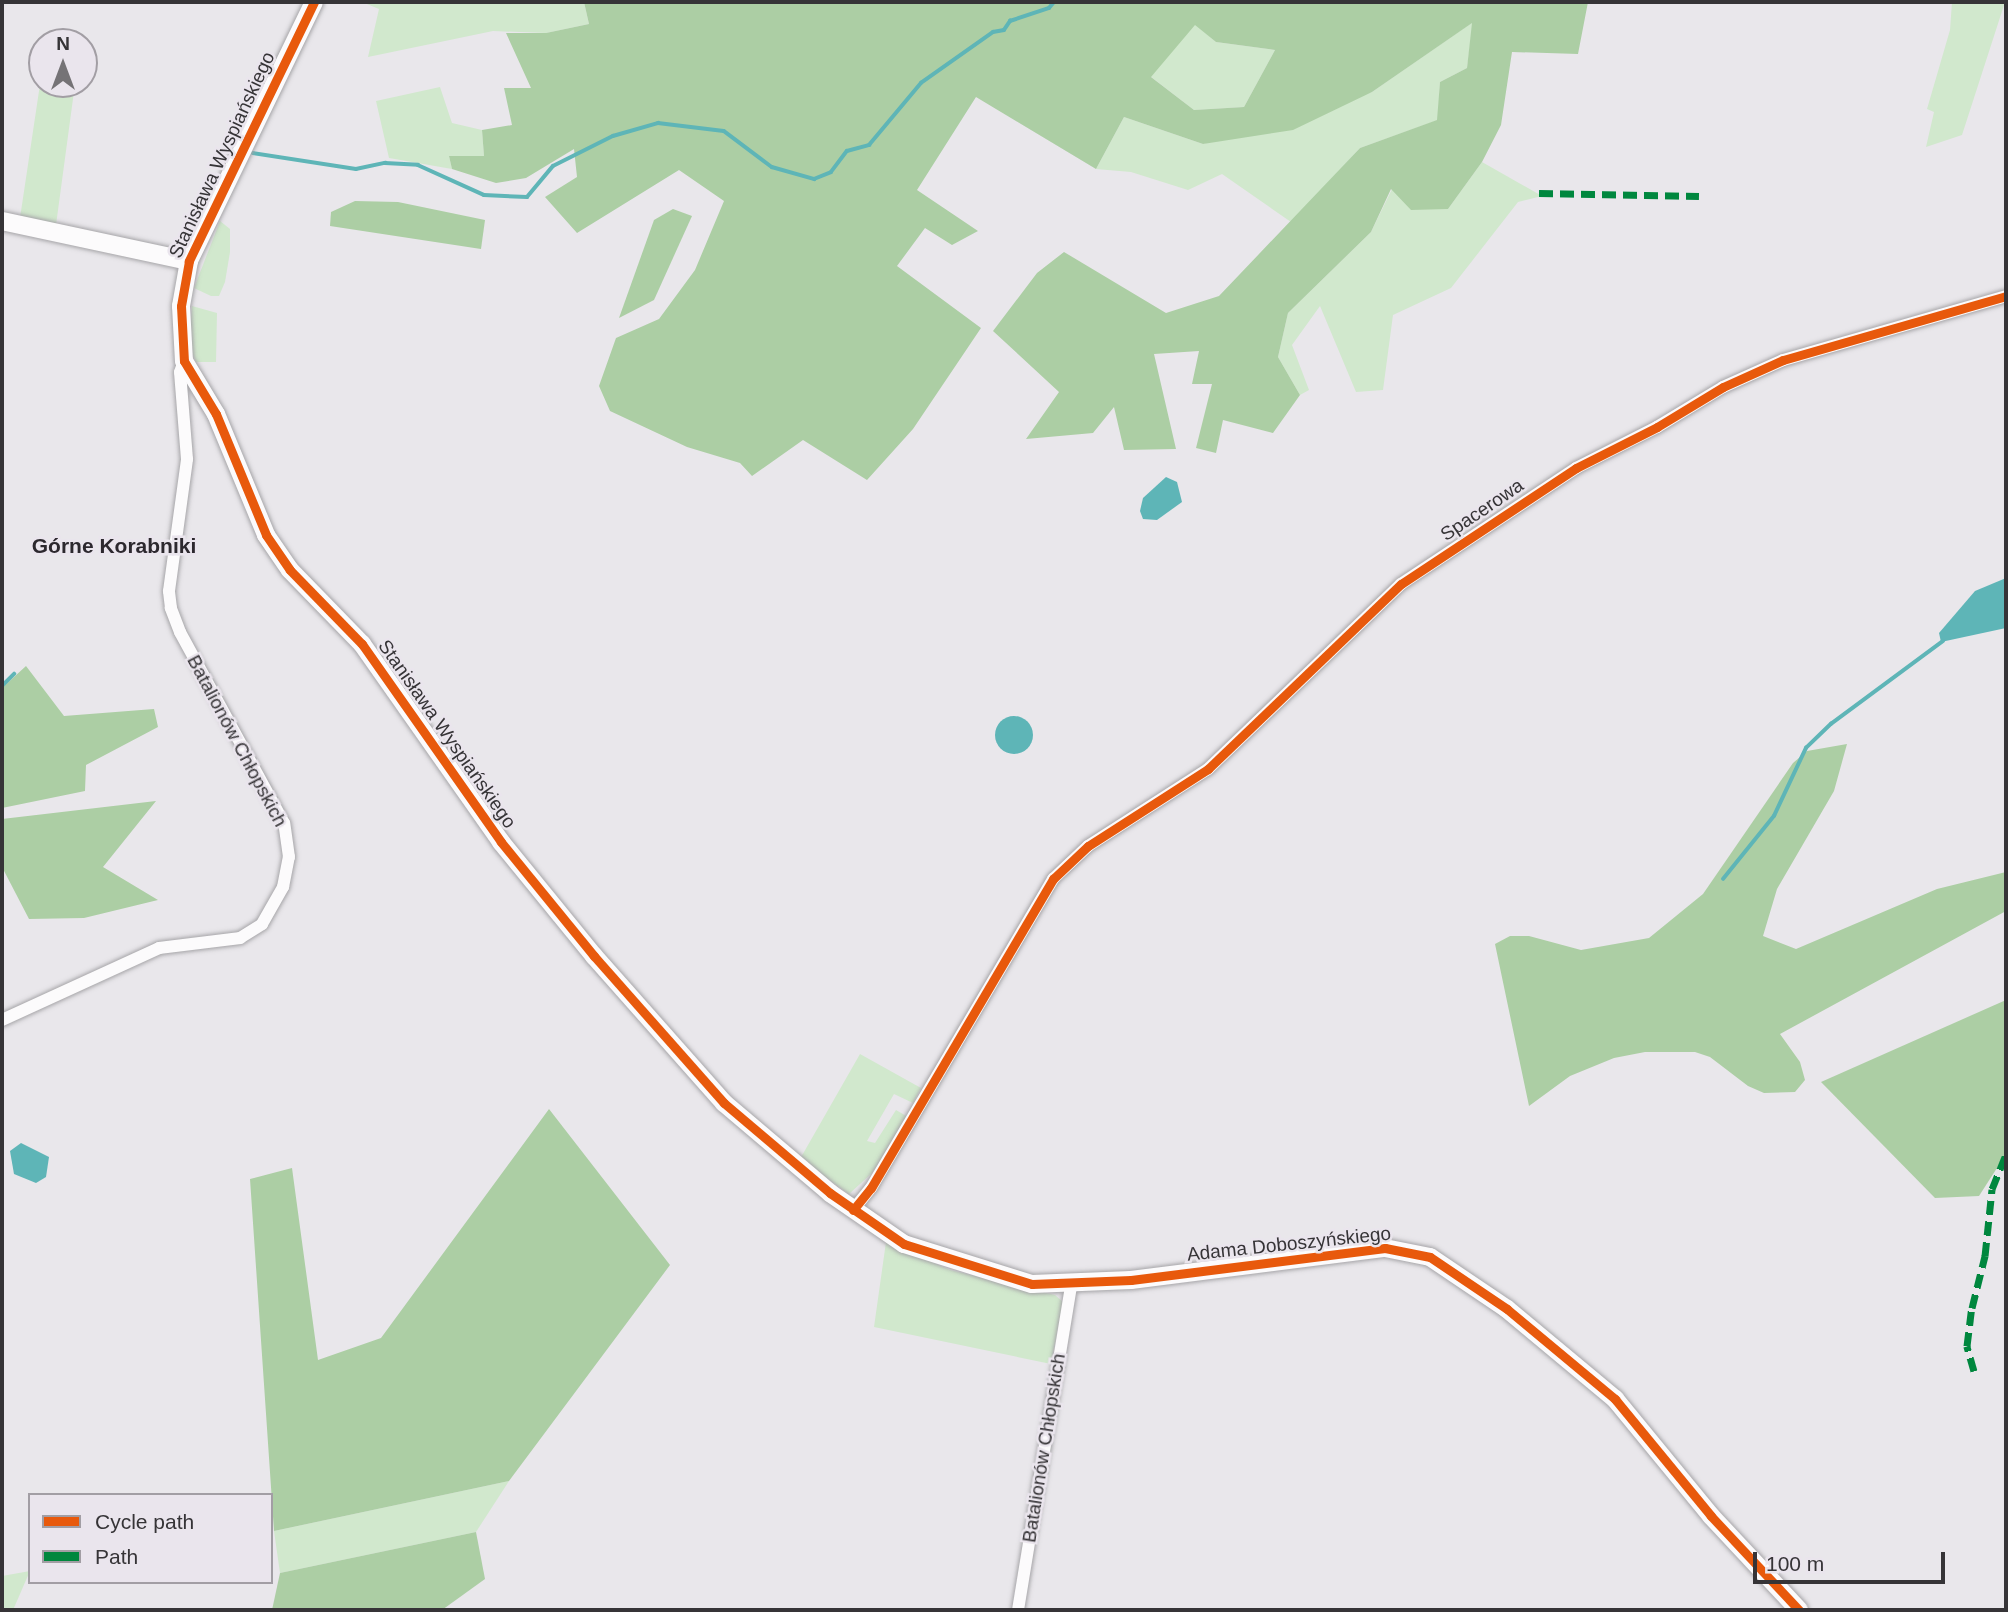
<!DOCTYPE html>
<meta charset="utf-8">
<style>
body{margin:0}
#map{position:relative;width:2008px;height:1612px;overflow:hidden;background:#e9e7eb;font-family:Arial,sans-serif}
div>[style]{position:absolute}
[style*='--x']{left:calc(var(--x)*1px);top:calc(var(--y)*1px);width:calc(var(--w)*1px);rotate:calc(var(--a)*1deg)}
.green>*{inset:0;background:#d1e8cd}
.forest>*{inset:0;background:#accea4}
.water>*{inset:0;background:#5eb5b7}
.round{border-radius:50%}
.stream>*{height:3.5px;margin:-1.75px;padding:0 1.75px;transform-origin:1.75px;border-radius:1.75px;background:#5eb5b7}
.roads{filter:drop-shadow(0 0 2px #a6a5a8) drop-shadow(0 0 2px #a6a5a8)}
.street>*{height:12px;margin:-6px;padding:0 6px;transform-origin:6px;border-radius:6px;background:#fcfbfc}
.secondary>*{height:18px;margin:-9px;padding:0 9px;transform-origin:9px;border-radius:9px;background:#fcfbfc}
.quiet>*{height:7px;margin-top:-3.5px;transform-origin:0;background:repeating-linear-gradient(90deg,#00873e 0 14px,transparent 0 21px)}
.cycleway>*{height:9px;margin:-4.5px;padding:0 4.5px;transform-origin:4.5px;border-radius:4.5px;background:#e8590c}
span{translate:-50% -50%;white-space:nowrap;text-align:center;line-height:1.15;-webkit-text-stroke:5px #eae5ed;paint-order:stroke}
.street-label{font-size:19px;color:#363437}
.neighbourhood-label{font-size:21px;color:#2c282e;font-weight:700}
.frame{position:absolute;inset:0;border:4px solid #363437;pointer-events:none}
.legend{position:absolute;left:28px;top:1493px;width:245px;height:91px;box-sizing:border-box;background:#eae5ed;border:2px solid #a29ea4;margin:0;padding:9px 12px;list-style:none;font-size:21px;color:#363437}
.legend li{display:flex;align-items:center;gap:14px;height:35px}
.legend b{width:35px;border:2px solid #a29ea4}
.north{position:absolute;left:28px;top:28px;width:70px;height:70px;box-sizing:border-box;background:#eae5ed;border:2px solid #a29ea4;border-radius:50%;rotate:0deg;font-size:19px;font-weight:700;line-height:28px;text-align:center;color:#363437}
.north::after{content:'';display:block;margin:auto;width:24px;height:32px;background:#757376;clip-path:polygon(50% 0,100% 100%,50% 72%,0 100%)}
.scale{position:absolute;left:1753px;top:1552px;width:192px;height:32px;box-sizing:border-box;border:4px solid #363437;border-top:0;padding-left:9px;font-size:21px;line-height:24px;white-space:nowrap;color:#363437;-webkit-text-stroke:5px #eae5ed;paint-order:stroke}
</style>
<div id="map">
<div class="green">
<i style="clip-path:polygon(362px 2px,584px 2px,589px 24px,546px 33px,493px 31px,368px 57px,379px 9px)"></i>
<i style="clip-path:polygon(1952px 2px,2005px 2px,1962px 135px,1926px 147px,1934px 112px,1927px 109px,1950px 30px)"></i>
<i style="clip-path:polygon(1473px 22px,1467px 68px,1440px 82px,1438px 120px,1360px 148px,1291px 222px,1222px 174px,1188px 190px,1131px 172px,1096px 169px,1124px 117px,1203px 144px,1372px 92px)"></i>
<i style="clip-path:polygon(1195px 24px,1216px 42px,1275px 50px,1244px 107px,1194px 110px,1150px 76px)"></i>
<i style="clip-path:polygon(42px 71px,42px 84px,75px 84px,56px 225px,20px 218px)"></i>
<i style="clip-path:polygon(440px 87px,452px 123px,482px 130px,484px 156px,449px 156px,452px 169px,389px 158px,376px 101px)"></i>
<i style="clip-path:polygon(1482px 162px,1542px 196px,1518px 202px,1451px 288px,1393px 315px,1383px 390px,1356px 392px,1320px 306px,1292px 345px,1309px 390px,1300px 395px,1278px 357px,1288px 313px,1371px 232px,1392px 189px,1448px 209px)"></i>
<i style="clip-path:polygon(220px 221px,230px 229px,230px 252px,225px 282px,219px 296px,211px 296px,194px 288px)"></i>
<i style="clip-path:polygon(192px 306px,217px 313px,216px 362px,196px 362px,189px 345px)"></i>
<i style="clip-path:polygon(860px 1054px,921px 1088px,913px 1103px,894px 1094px,867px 1141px,875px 1143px,896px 1110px,908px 1117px,872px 1173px,849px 1194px,800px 1159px)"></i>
<i style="clip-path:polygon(886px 1242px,950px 1270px,1055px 1295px,1063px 1302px,1051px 1364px,874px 1327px)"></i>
<i style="clip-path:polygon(509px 1481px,476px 1532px,280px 1573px,274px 1531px)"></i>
<i style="clip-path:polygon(30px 1571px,13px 1610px,2px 1610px,2px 1576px)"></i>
</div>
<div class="forest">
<i style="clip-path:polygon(evenodd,584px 2px,1588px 2px,1578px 54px,1512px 52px,1501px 125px,1482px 162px,1448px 209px,1411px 210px,1391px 189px,1371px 232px,1288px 313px,1278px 357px,1300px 395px,1273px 433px,1223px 420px,1216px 453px,1196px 448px,1212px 384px,1192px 384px,1199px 351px,1154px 354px,1176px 449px,1124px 450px,1114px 407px,1093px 433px,1026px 439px,1059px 392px,993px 331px,1037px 273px,1064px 252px,1166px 313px,1219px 296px,1360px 148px,1437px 120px,1440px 82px,1467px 68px,1472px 23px,1372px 92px,1293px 130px,1203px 144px,1124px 117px,1096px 169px,976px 97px,917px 190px,978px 231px,952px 245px,925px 228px,897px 266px,981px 328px,913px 429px,867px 480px,803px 440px,752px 476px,740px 463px,687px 447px,610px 411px,599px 386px,616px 338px,659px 319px,695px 270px,724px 201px,679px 170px,577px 233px,545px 197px,577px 177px,574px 149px,526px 178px,496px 183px,452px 169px,449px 156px,484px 156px,482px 130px,512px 125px,504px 88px,531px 88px,506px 33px,546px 33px,589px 24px,584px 2px,1195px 25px,1216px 42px,1275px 50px,1244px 107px,1194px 110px,1151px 77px,1195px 25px)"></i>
<i style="clip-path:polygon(355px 201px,398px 202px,485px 220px,481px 249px,330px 226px,331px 212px)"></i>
<i style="clip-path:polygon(673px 209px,692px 216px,654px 300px,619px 318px,654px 220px)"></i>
<i style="clip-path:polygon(26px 666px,64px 716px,154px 709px,158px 727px,86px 765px,85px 791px,2px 808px,2px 688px)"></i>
<i style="clip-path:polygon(1847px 744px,1834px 791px,1777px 889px,1763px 936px,1796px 949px,1937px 889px,2006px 872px,2006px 911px,1780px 1034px,1800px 1062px,1805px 1080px,1795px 1092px,1764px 1093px,1748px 1086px,1710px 1057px,1695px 1052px,1645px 1052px,1614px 1058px,1570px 1076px,1529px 1106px,1495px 944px,1510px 936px,1529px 936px,1581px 950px,1649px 938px,1703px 894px,1793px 763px,1807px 751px)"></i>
<i style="clip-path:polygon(156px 801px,103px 867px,158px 900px,84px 918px,29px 919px,2px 867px,2px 819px)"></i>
<i style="clip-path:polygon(2006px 1000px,2006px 1154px,1979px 1196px,1935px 1198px,1821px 1082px)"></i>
<i style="clip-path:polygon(549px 1109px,670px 1265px,509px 1481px,274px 1531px,250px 1179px,292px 1168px,318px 1360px,381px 1338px)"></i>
<i style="clip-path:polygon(476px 1532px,485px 1579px,442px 1610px,272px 1610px,280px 1573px)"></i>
</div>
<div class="water">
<i style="clip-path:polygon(1166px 477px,1177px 482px,1182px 502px,1157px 520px,1143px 519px,1140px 511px,1143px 498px)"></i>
<i style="clip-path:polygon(2006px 578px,2006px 628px,1941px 642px,1939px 633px,1975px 591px)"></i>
<i class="round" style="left:995px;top:716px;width:38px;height:38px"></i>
<i style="clip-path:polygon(21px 1143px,49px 1157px,46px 1177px,36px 1183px,14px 1174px,10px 1151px)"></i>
</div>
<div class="stream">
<i style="--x:1383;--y:2;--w:25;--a:0"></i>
<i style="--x:253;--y:153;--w:104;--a:8.8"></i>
<i style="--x:356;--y:169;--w:30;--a:-12"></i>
<i style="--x:385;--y:163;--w:33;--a:3"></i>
<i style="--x:418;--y:165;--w:72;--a:24.4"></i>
<i style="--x:484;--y:195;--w:43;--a:2.7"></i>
<i style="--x:527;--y:197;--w:40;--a:-50"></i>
<i style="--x:553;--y:166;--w:67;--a:-26.6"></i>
<i style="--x:613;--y:136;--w:47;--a:-16.1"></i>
<i style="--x:658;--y:123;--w:66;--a:6.9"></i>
<i style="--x:724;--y:131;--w:60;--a:36.9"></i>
<i style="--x:772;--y:167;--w:44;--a:15.9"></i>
<i style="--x:814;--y:179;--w:18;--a:-22"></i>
<i style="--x:831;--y:172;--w:26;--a:-53"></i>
<i style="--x:847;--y:151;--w:23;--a:-15"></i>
<i style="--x:869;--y:145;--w:81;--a:-50"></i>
<i style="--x:921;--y:83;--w:88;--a:-35.3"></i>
<i style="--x:993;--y:32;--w:11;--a:-10"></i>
<i style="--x:1004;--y:30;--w:11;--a:-56"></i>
<i style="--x:1010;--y:21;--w:41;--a:-18.4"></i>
<i style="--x:1049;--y:8;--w:8;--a:-50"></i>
<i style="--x:2;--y:686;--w:17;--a:-45"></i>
<i style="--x:1723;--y:879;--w:81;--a:-51"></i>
<i style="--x:1774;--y:816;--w:75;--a:-64.8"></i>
<i style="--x:1806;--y:748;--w:35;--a:-44"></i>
<i style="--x:1831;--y:724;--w:139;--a:-36.5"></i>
</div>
<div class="roads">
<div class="street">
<i style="--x:2;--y:1020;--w:173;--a:-24.6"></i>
<i style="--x:159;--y:948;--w:82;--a:-7"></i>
<i style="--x:240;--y:938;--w:26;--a:-32"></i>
<i style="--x:262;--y:924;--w:43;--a:-60.4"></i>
<i style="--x:283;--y:887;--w:31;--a:-79"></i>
<i style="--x:289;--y:857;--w:34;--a:-98"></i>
<i style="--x:284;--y:823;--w:217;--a:-118.6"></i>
<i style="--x:180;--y:632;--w:26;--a:-111"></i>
<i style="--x:171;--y:608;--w:17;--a:-97"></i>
<i style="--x:169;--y:591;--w:133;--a:-82.2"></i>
<i style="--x:187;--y:459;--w:87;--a:-94.6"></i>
<i style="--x:180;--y:372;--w:12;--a:-70"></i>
<i style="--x:853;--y:1210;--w:28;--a:-51"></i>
<i style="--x:871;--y:1188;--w:359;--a:-59.5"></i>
<i style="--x:1053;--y:879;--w:48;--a:-43.3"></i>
<i style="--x:1088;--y:846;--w:143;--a:-32.7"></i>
<i style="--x:1208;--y:769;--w:267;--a:-43.8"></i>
<i style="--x:1401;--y:584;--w:210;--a:-33.5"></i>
<i style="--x:1576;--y:468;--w:91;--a:-26.8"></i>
<i style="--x:1657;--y:427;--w:77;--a:-31.2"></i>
<i style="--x:1723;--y:387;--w:66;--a:-24.2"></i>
<i style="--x:1783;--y:360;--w:232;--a:-16"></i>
<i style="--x:1018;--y:1610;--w:329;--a:-80.7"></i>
</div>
<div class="secondary">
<i style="--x:314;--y:2;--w:288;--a:115.8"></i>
<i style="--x:189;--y:261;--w:46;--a:100.1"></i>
<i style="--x:181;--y:306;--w:55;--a:86.9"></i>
<i style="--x:184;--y:361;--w:62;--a:58.9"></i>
<i style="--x:216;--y:414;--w:131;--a:67.5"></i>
<i style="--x:266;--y:535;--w:42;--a:55.6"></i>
<i style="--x:290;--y:570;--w:103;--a:45.8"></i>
<i style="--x:362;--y:644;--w:242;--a:54.9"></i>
<i style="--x:501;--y:842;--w:147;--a:50.8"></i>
<i style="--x:594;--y:956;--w:196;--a:48.5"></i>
<i style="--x:724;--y:1103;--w:139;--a:40.3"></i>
<i style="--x:830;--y:1193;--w:90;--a:34.6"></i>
<i style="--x:904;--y:1244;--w:134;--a:17.4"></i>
<i style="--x:1032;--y:1284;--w:99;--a:-2.3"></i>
<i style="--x:1131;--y:1280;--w:256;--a:-7.2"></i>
<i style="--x:1385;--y:1248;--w:46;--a:11.3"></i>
<i style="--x:1430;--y:1257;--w:93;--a:34"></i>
<i style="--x:1507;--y:1309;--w:141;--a:39.8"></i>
<i style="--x:1615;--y:1399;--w:151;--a:50.6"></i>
<i style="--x:1711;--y:1516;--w:129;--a:46.9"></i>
<i style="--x:2;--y:221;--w:191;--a:12.1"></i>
</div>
</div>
<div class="quiet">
<i style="--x:1539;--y:193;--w:160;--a:1.1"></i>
<i style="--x:1974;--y:1371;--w:26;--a:-106"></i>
<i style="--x:1967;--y:1346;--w:38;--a:-83"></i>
<i style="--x:1972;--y:1308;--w:54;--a:-76"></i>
<i style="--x:1985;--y:1256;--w:67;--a:-84"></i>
<i style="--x:1992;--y:1189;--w:37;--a:-68"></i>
</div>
<div class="cycleway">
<i style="--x:314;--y:2;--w:288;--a:115.8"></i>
<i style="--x:189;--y:261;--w:46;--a:100.1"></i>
<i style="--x:181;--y:306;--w:55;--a:86.9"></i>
<i style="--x:184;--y:361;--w:62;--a:58.9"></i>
<i style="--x:216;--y:414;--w:131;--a:67.5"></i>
<i style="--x:266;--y:535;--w:42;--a:55.6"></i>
<i style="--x:290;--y:570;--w:103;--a:45.8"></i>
<i style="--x:362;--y:644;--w:242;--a:54.9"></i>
<i style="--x:501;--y:842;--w:147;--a:50.8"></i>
<i style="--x:594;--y:956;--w:196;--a:48.5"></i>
<i style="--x:724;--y:1103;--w:139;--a:40.3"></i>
<i style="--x:830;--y:1193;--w:90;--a:34.6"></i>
<i style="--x:904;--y:1244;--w:134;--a:17.4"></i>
<i style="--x:1032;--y:1284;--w:99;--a:-2.3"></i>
<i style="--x:1131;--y:1280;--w:256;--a:-7.2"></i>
<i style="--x:1385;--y:1248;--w:46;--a:11.3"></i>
<i style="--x:1430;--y:1257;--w:93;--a:34"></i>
<i style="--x:1507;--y:1309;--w:141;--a:39.8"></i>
<i style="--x:1615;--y:1399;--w:151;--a:50.6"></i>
<i style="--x:1711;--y:1516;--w:129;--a:46.9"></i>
<i style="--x:853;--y:1210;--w:28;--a:-51"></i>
<i style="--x:871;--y:1188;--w:359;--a:-59.5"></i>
<i style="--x:1053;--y:879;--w:48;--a:-43.3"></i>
<i style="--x:1088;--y:846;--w:143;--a:-32.7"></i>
<i style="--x:1208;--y:769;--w:267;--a:-43.8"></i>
<i style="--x:1401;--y:584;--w:210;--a:-33.5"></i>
<i style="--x:1576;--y:468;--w:91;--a:-26.8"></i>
<i style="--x:1657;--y:427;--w:77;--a:-31.2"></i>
<i style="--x:1723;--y:387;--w:66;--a:-24.2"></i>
<i style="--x:1783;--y:360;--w:232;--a:-16"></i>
</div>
<div class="street-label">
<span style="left:222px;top:155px;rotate:-65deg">Stanisława Wyspiańskiego</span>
<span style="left:1482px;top:510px;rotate:-34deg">Spacerowa</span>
<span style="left:447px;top:734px;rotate:55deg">Stanisława Wyspiańskiego</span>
<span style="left:237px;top:741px;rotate:62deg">Batalionów Chłopskich</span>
<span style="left:1289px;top:1244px;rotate:-6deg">Adama Doboszyńskiego</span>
<span style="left:1044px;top:1448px;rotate:-81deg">Batalionów Chłopskich</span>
</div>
<div class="neighbourhood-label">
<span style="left:114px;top:546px">Górne Korabniki</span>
</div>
<div class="frame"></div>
<ul class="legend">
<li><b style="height:9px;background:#e8590c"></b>Cycle path</li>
<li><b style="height:9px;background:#00873e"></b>Path</li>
</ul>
<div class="north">N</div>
<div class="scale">100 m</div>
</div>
